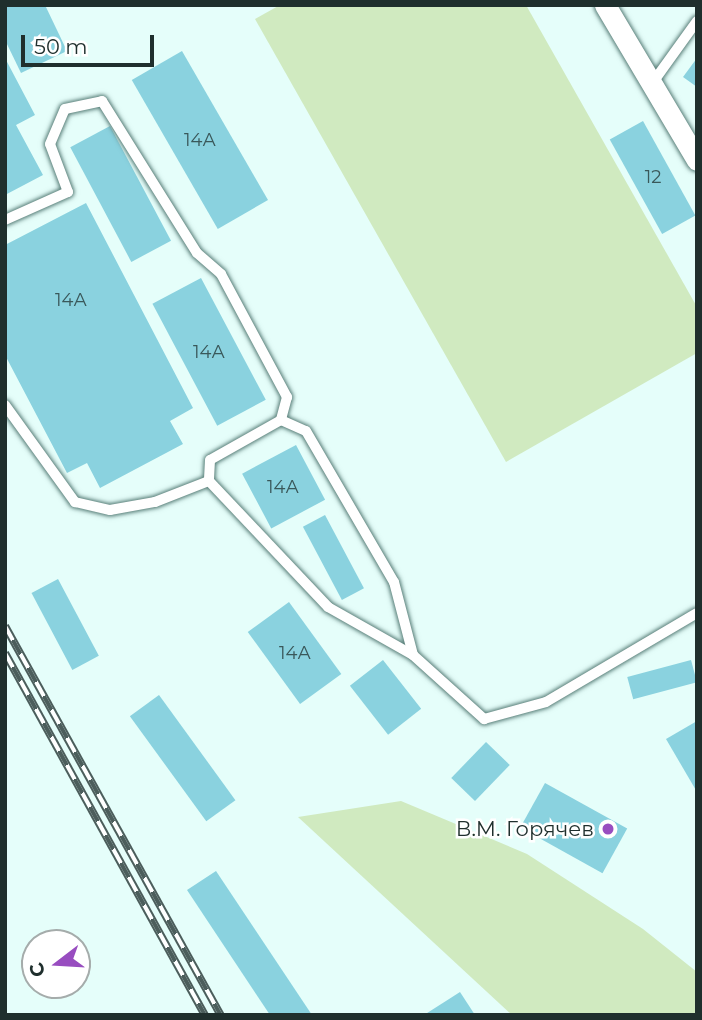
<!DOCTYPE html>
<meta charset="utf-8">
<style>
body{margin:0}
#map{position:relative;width:702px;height:1020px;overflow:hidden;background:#e5fefa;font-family:Montserrat,sans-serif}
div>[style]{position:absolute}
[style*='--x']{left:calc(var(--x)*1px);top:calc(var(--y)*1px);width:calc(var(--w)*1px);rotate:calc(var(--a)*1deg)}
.green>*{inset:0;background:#d0eac0}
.building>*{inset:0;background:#8ad2df;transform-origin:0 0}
.roads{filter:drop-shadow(0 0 2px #597f79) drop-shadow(0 0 2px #597f79)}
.lane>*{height:10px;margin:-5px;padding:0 5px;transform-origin:5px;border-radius:5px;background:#fff}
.street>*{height:21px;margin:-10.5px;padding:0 10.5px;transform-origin:10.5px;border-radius:10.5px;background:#fff}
.rail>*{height:8px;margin-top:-4px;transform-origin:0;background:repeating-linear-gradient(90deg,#fff 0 16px,#4c5e5c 0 32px);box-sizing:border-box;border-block:2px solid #4c5e5c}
.dots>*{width:19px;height:19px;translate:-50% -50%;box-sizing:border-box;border:4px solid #fff;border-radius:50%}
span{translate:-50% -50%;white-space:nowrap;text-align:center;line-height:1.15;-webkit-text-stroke:5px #fff;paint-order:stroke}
.number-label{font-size:18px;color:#3a585a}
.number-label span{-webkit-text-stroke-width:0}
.poi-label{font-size:21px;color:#1f2f2d}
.right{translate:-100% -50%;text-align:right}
.frame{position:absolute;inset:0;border:7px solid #1f2f2d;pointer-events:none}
.north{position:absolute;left:21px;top:929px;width:70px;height:70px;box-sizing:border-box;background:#fff;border:2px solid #a5acab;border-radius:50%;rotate:253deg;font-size:19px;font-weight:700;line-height:28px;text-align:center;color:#1f2f2d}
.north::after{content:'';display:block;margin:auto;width:24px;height:32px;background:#984dc0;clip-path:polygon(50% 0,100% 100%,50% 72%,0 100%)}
.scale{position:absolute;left:21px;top:35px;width:133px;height:32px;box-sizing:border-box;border:4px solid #1f2f2d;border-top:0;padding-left:9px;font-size:21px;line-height:24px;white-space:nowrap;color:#1f2f2d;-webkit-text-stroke:5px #fff;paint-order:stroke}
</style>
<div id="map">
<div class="green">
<i style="clip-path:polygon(280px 5px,526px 5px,697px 307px,697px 353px,506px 462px,255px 19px)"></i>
<i style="clip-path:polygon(401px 801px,527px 854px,643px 929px,697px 972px,697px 1015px,512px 1015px,298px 817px)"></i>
</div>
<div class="building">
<i style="clip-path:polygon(5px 5px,45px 5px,67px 51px,21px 73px,5px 40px)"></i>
<i style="left:182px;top:51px;width:172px;height:58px;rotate:60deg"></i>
<i style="clip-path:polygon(5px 58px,35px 115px,16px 125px,43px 175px,5px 195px)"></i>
<i style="clip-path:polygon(697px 58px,697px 87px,683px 77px)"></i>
<i style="left:643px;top:121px;width:108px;height:38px;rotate:61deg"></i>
<i style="left:110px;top:126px;width:130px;height:45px;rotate:62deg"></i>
<i style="clip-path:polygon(86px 203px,193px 408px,170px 421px,183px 444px,100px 488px,87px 463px,67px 473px,5px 355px,5px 245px)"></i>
<i style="left:201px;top:278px;width:138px;height:55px;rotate:62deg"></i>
<i style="left:296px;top:445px;width:62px;height:61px;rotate:62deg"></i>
<i style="left:325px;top:515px;width:83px;height:25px;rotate:62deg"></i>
<i style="left:58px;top:579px;width:87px;height:30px;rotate:62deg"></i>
<i style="left:289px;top:602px;width:89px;height:51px;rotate:54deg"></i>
<i style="left:383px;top:660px;width:62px;height:42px;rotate:52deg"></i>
<i style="left:691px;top:660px;width:23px;height:66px;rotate:75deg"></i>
<i style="left:159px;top:695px;width:130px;height:36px;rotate:54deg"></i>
<i style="clip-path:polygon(697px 721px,697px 792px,666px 739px)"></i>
<i style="left:486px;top:742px;width:33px;height:50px;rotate:44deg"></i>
<i style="left:545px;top:783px;width:94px;height:51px;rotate:29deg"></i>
<i style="clip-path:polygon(216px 871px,312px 1015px,270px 1015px,187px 890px)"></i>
<i style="clip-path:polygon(460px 992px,475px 1015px,424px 1015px)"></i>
</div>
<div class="roads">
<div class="lane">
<i style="--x:651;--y:85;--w:79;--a:-54.3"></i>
<i style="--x:5;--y:220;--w:69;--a:-24"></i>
<i style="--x:68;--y:192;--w:51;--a:-110.6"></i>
<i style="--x:50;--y:144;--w:38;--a:-67"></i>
<i style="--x:65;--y:109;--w:38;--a:-12"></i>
<i style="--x:102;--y:101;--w:179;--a:58"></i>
<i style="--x:197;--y:253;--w:32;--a:41"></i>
<i style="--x:221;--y:274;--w:140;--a:61.8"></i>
<i style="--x:287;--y:397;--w:24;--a:105"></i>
<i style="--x:281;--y:420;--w:81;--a:150.6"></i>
<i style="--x:210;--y:460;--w:21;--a:93"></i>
<i style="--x:209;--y:481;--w:173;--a:46.6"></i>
<i style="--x:328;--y:607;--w:98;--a:29.5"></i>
<i style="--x:413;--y:655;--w:96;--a:42"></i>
<i style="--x:484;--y:719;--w:64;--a:-15.3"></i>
<i style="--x:546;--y:702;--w:175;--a:-30.5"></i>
<i style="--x:5;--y:405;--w:120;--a:54.2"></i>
<i style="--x:75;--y:502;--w:36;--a:13"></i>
<i style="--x:110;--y:510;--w:46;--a:-10.1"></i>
<i style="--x:155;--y:502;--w:58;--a:-21.3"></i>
<i style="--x:281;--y:420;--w:27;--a:24"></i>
<i style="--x:306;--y:431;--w:175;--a:59.8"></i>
<i style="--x:394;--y:582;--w:75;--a:75.4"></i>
</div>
<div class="street">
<i style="--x:605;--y:5;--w:180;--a:59.3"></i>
</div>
</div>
<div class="rail">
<i style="--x:5;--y:626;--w:445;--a:61"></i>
<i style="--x:5;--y:653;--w:414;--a:61.1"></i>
</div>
<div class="dots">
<i style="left:608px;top:829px;background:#984dc0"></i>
</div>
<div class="number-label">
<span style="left:200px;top:140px">14А</span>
<span style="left:653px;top:177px">12</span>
<span style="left:71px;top:300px">14А</span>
<span style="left:209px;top:352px">14А</span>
<span style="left:283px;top:487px">14А</span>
<span style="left:295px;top:653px">14А</span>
</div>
<div class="poi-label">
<span class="right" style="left:594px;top:829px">В.М. Горячев</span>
</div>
<div class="frame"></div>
<div class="north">С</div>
<div class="scale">50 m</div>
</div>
